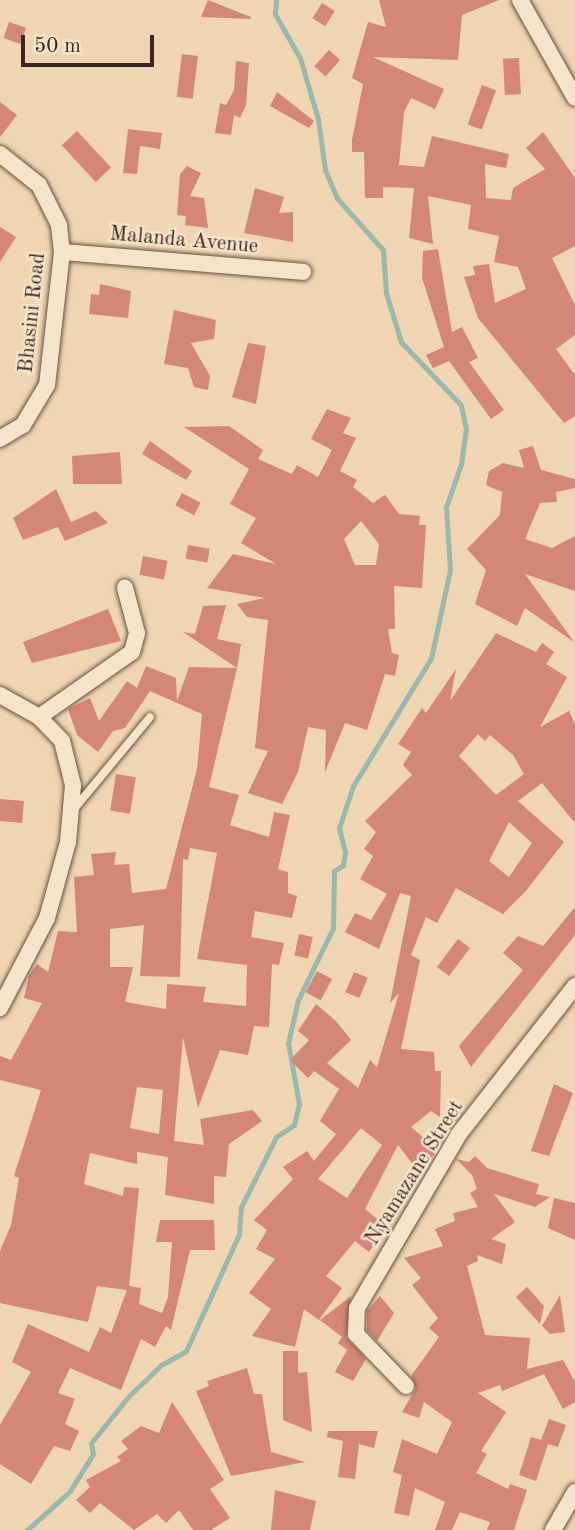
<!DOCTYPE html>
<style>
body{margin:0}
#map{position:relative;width:575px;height:1530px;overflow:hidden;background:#efd5b1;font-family:"Old Standard TT",serif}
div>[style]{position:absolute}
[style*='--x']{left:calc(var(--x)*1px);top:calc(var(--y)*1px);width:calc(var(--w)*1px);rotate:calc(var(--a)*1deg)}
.stream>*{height:5px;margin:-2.5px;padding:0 2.5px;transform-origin:2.5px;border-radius:2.5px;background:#9ab8ad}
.building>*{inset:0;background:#d48677;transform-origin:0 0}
.roads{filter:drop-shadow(0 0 2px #685244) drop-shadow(0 0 2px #685244)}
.service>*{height:8px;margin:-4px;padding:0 4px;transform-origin:4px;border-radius:4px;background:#f5e4cc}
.minor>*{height:16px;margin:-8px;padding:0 8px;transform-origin:8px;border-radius:8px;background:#f5e4cc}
span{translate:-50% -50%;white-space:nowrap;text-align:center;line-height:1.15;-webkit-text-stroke:5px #f5e4cc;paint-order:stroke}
.street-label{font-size:21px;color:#3b271f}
.scale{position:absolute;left:21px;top:35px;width:133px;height:32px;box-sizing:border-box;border:4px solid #3b271f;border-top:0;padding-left:9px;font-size:21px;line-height:24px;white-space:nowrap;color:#3b271f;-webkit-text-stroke:5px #f5e4cc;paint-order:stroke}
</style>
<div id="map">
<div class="stream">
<i style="--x:27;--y:1530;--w:58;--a:-42.2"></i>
<i style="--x:70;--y:1491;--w:44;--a:-58.1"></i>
<i style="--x:93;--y:1454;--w:11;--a:-100"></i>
<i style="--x:91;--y:1443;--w:59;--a:-51.2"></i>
<i style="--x:128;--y:1397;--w:46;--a:-44.1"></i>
<i style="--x:161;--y:1365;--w:29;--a:-29"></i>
<i style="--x:186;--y:1351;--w:128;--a:-65.6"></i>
<i style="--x:239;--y:1234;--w:27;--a:-86"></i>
<i style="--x:241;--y:1207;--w:78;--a:-63.4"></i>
<i style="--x:276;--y:1137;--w:22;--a:-34"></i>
<i style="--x:294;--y:1125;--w:22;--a:-77"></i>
<i style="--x:299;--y:1104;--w:62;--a:-100.2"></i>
<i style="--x:288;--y:1043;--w:44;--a:-76.9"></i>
<i style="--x:298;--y:1000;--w:80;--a:-64.1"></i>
<i style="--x:333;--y:928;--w:57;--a:-89"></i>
<i style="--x:334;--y:871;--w:11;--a:-34"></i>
<i style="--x:343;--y:865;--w:13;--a:-81"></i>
<i style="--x:345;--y:852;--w:25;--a:-104"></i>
<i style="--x:339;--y:828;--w:44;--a:-71.6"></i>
<i style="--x:353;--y:786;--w:150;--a:-58.6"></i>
<i style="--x:431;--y:658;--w:90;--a:-77.8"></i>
<i style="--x:450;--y:570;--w:63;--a:-93.6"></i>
<i style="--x:446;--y:507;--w:46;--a:-70.8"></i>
<i style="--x:461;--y:464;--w:35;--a:-82"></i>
<i style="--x:466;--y:429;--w:25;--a:-102"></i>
<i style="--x:461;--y:405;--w:87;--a:-133.6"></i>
<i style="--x:401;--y:342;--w:51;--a:-107"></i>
<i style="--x:386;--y:293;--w:43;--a:-94"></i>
<i style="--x:383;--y:250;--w:69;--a:-131.5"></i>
<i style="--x:337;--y:198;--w:30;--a:-113"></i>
<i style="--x:325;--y:170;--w:51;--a:-97.8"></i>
<i style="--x:318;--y:119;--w:64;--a:-106.4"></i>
<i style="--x:300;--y:58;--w:51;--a:-119.6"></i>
<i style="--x:275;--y:14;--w:14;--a:-86"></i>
</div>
<div class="building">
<i style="clip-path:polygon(208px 0,251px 17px,250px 19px,201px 17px)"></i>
<i style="clip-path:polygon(379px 0,499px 0,462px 15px,458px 60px,373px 57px,444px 89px,435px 109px,411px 98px,404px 112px,399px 165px,424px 167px,432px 136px,509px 154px,506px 168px,485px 164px,486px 198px,511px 200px,513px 188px,545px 169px,526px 148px,543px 132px,575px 178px,575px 246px,552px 258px,575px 305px,575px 335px,556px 349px,575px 375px,575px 416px,564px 423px,478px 318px,464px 277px,475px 275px,473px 266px,489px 264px,495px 303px,526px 289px,518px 267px,494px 262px,499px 236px,468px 229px,471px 205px,428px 196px,433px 244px,409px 238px,414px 188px,383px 187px,383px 198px,365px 198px,364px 152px,352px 152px,352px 140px,363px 84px,352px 78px,368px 22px,386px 27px)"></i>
<i style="left:322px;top:3px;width:15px;height:18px;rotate:32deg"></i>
<i style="left:9px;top:22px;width:18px;height:17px;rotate:19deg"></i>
<i style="left:329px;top:50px;width:15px;height:22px;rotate:42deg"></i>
<i style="left:182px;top:54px;width:16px;height:43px;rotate:7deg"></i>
<i style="left:519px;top:58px;width:36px;height:16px;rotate:87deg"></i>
<i style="clip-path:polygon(236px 61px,249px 63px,246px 105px,240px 118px,234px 115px,231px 135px,215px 133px,220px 103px,226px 105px,234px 90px)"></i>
<i style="left:482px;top:85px;width:15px;height:42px;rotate:20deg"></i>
<i style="clip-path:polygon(277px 92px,314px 121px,309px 128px,270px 106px)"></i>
<i style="clip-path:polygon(0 102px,17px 115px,0 137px)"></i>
<i style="clip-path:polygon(128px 129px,162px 133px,160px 149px,140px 146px,137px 174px,123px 173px)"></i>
<i style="left:77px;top:131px;width:50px;height:21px;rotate:47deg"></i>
<i style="clip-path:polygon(187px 166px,201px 173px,190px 196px,204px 198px,208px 228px,185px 225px,186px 216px,177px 215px,180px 174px)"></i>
<i style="clip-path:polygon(255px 188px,284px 197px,279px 213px,293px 212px,293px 242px,244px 233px)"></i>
<i style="clip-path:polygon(0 227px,16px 237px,0 262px)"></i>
<i style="clip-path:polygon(438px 249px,452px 332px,462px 327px,478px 358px,469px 362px,504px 410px,491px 419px,449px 361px,433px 368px,426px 355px,444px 347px,422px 278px,423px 251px)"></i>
<i style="clip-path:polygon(100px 284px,131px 291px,128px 318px,89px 314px,91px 294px,99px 295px)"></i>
<i style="clip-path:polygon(174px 310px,216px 320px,214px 339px,191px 343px,210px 376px,208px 390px,194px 387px,188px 368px,164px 364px)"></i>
<i style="clip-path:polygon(248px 343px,266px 346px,256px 404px,232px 397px)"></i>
<i style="clip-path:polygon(evenodd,327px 409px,351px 418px,343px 433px,356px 438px,340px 471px,357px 480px,353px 487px,373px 503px,385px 495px,399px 514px,420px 516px,419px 525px,426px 525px,422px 588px,394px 586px,395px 629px,388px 629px,392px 653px,399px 655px,395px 676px,385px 674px,367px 730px,345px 723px,325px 772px,326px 730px,308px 727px,298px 772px,282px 804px,248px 793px,268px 751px,255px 748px,268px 620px,247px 617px,237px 604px,265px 598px,207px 588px,233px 554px,276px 564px,241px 543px,256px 518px,230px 504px,249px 469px,184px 427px,229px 426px,263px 450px,258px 459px,292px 474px,297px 465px,318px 477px,332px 450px,311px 439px,327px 409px,361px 521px,379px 544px,376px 565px,355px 565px,344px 539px,361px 521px)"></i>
<i style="clip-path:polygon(150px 441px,192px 471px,186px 480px,142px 454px)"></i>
<i style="clip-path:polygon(533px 446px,541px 470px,575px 479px,575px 488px,556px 492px,557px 502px,540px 503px,525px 539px,552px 548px,575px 536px,575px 591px,525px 574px,574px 642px,525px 608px,517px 626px,475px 604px,486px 570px,467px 549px,500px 515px,502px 492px,486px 485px,489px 471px,503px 463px,524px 468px,519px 450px)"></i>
<i style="clip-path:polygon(120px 452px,122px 484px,73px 484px,72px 456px)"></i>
<i style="clip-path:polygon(56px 489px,71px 522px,96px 511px,108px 523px,65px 541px,58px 527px,23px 540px,13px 518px)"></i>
<i style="left:182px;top:493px;width:21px;height:14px;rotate:28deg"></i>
<i style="left:188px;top:545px;width:22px;height:14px;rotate:10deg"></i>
<i style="left:143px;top:556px;width:25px;height:19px;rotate:11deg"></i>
<i style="clip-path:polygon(226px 605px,217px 639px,241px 644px,237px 668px,183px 632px,195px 634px,203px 606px)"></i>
<i style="clip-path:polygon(108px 609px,121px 641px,32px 663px,23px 642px)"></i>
<i style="clip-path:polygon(evenodd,496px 633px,536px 652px,542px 643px,554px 652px,546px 664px,567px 677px,540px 727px,569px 711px,575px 724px,575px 823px,542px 783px,518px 801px,564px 842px,525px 892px,503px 914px,456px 888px,437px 923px,426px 917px,411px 955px,420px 960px,401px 1049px,434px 1052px,435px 1071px,441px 1071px,440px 1117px,431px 1111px,411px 1127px,438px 1150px,418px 1171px,398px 1145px,365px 1209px,387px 1227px,369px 1252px,355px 1241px,326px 1276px,342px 1288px,319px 1320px,304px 1309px,295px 1347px,252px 1336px,271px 1309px,249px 1293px,275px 1259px,256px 1249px,267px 1230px,254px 1220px,293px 1179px,283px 1167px,307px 1151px,314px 1161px,336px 1134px,320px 1121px,339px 1089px,314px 1071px,308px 1078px,290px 1060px,309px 1040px,298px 1031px,316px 1004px,336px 1021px,351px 1040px,327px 1063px,358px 1088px,370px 1060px,377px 1067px,399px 993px,390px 1003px,411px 896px,400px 893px,379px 949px,345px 932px,355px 913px,371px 920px,387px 894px,360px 879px,373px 856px,364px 849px,376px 832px,365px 821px,412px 775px,403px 765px,411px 752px,398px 744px,422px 708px,426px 713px,456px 669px,450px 701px,496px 633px,478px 734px,485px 741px,490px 735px,513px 755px,524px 774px,496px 795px,459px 756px,478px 734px,496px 633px,509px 822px,532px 843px,509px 877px,489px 861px,509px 822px,496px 633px,361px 1128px,382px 1145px,347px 1198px,318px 1179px,361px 1128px)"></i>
<i style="clip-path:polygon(evenodd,146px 666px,176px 678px,177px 701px,189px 667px,237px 668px,209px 787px,239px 795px,230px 825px,269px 837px,274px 812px,290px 815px,278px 869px,288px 872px,288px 893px,297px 896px,292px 918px,255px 911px,251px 937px,284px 943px,279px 965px,272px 964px,269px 1027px,254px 1026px,248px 1055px,220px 1050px,198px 1108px,183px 1037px,174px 1141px,204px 1145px,200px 1119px,253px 1110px,262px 1121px,229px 1144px,226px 1177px,214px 1176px,214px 1204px,165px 1195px,168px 1157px,137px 1152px,137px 1164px,90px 1153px,84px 1184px,123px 1196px,124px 1187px,139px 1188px,129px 1286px,141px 1288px,139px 1304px,162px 1313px,168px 1297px,172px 1242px,156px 1242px,160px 1220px,214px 1220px,215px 1250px,190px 1250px,171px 1330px,166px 1326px,155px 1347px,141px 1339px,121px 1390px,70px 1368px,58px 1393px,75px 1399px,65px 1424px,79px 1431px,70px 1451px,54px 1446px,31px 1484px,0 1464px,0 1425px,31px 1372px,12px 1362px,28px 1324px,89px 1352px,100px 1327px,111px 1333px,127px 1290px,97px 1286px,88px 1322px,0 1303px,0 1251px,11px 1225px,19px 1178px,14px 1176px,41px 1090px,0 1080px,0 1056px,11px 1060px,42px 1003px,24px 998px,29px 975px,37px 964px,48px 972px,58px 931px,77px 932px,74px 877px,94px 875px,91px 854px,116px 852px,114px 865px,129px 864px,132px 893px,166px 889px,197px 769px,202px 714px,150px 691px,125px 728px,113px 731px,98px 752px,77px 735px,68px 709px,90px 698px,99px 721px,127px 681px,137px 688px,146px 666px,190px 848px,217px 853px,197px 959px,247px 965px,246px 1006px,203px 1002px,206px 987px,167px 984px,166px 1009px,125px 1002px,133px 967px,110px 967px,110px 929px,144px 925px,140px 976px,180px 977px,183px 859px,188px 860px,190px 848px,146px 666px,137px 1087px,163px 1090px,159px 1134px,130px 1128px,137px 1087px)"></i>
<i style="left:116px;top:774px;width:20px;height:37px;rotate:9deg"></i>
<i style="left:0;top:799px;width:24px;height:22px;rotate:5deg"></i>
<i style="clip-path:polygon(575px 907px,575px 935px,471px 1067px,459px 1046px,523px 970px,503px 953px,518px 936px,543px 946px)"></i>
<i style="left:299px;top:934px;width:14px;height:22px;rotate:12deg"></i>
<i style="left:458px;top:939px;width:15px;height:35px;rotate:37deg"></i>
<i style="left:317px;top:971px;width:17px;height:24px;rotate:28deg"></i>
<i style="left:354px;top:972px;width:15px;height:22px;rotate:23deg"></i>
<i style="clip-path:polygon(554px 1084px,573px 1093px,549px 1156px,531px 1151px)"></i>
<i style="clip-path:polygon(475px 1156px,487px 1168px,539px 1184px,536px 1194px,550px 1197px,535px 1207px,494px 1194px,515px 1222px,491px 1239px,506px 1244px,502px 1264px,477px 1255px,478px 1261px,467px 1266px,485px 1335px,530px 1338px,527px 1369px,563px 1360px,575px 1382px,575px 1402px,563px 1409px,544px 1374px,502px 1391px,500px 1385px,478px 1393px,506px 1412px,481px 1451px,487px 1454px,476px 1473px,508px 1489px,510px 1484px,527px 1490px,514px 1530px,487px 1530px,490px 1522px,460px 1512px,452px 1530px,435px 1530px,445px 1502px,415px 1488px,409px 1516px,394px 1513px,402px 1475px,393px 1472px,402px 1439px,437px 1454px,452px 1422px,424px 1402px,419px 1418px,402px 1412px,416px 1388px,411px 1376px,439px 1337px,429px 1328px,438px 1318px,412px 1285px,421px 1278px,404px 1258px,443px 1246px,435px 1229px,455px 1221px,453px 1213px,478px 1207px,470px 1193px,477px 1189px,472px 1175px,456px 1159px,469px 1162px)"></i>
<i style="clip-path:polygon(554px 1198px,575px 1203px,575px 1240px,548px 1228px)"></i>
<i style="clip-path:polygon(527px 1287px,544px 1306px,540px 1324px,516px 1297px)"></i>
<i style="clip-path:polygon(560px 1295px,565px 1332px,550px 1334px,542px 1326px)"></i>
<i style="clip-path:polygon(351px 1296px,346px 1337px,366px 1359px,353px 1381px,335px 1372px,347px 1350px,338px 1343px,342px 1337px,320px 1320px)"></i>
<i style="clip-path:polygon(380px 1296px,394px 1313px,377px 1341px,367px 1330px,367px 1311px)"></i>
<i style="clip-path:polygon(283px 1351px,298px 1351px,298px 1373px,307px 1372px,312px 1432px,283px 1420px)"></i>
<i style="clip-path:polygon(247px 1368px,254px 1394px,262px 1394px,271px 1452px,305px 1462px,231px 1476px,196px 1391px,209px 1386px,207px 1381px)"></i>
<i style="clip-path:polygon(172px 1402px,224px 1480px,210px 1489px,230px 1518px,211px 1530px,193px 1530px,179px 1510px,166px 1523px,157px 1514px,134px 1530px,100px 1503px,90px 1513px,76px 1500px,90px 1487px,86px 1480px,121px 1461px,117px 1457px,128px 1449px,121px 1441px,141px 1426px,159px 1433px)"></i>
<i style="clip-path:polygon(549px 1419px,566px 1425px,558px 1447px,548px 1444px,536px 1481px,519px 1475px,531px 1437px,541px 1440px)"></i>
<i style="clip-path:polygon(328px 1431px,378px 1431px,374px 1448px,359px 1444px,355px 1479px,338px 1477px,343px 1441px,327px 1437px)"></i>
<i style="clip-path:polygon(275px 1490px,316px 1501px,310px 1530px,271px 1530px)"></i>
</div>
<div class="roads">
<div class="service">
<i style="--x:74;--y:809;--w:119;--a:-50.4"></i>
</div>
<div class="minor">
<i style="--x:520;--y:0;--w:112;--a:60.7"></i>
<i style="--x:0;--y:154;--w:50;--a:38.5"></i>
<i style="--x:39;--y:185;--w:45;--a:63.4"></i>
<i style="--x:59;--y:225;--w:27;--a:84"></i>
<i style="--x:62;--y:252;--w:134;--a:96.4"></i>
<i style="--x:47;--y:385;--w:47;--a:121"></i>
<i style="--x:23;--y:425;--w:27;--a:149"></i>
<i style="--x:62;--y:252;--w:242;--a:4.7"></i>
<i style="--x:0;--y:695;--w:45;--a:29.4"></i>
<i style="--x:39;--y:717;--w:33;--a:46"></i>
<i style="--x:62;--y:741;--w:45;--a:76"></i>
<i style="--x:73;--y:785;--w:57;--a:95"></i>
<i style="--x:68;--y:842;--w:79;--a:105.4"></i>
<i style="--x:47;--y:918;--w:102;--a:117.6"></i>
<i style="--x:39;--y:717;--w:113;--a:-35"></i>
<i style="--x:132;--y:652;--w:20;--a:-75"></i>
<i style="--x:137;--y:633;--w:47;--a:-104.9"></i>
<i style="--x:406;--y:1386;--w:72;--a:-133.9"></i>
<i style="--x:356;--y:1334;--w:26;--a:-88"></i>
<i style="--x:357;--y:1308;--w:202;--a:-59.6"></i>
<i style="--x:459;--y:1134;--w:188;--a:-51.9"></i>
<i style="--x:553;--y:1530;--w:44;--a:-59.9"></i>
</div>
</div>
<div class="street-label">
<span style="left:184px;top:241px;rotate:5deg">Malanda Avenue</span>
<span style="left:33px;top:313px;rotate:-84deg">Bhasini Road</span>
<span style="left:415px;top:1173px;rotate:-58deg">Nyamazane Street</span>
</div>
<div class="scale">50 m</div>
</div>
